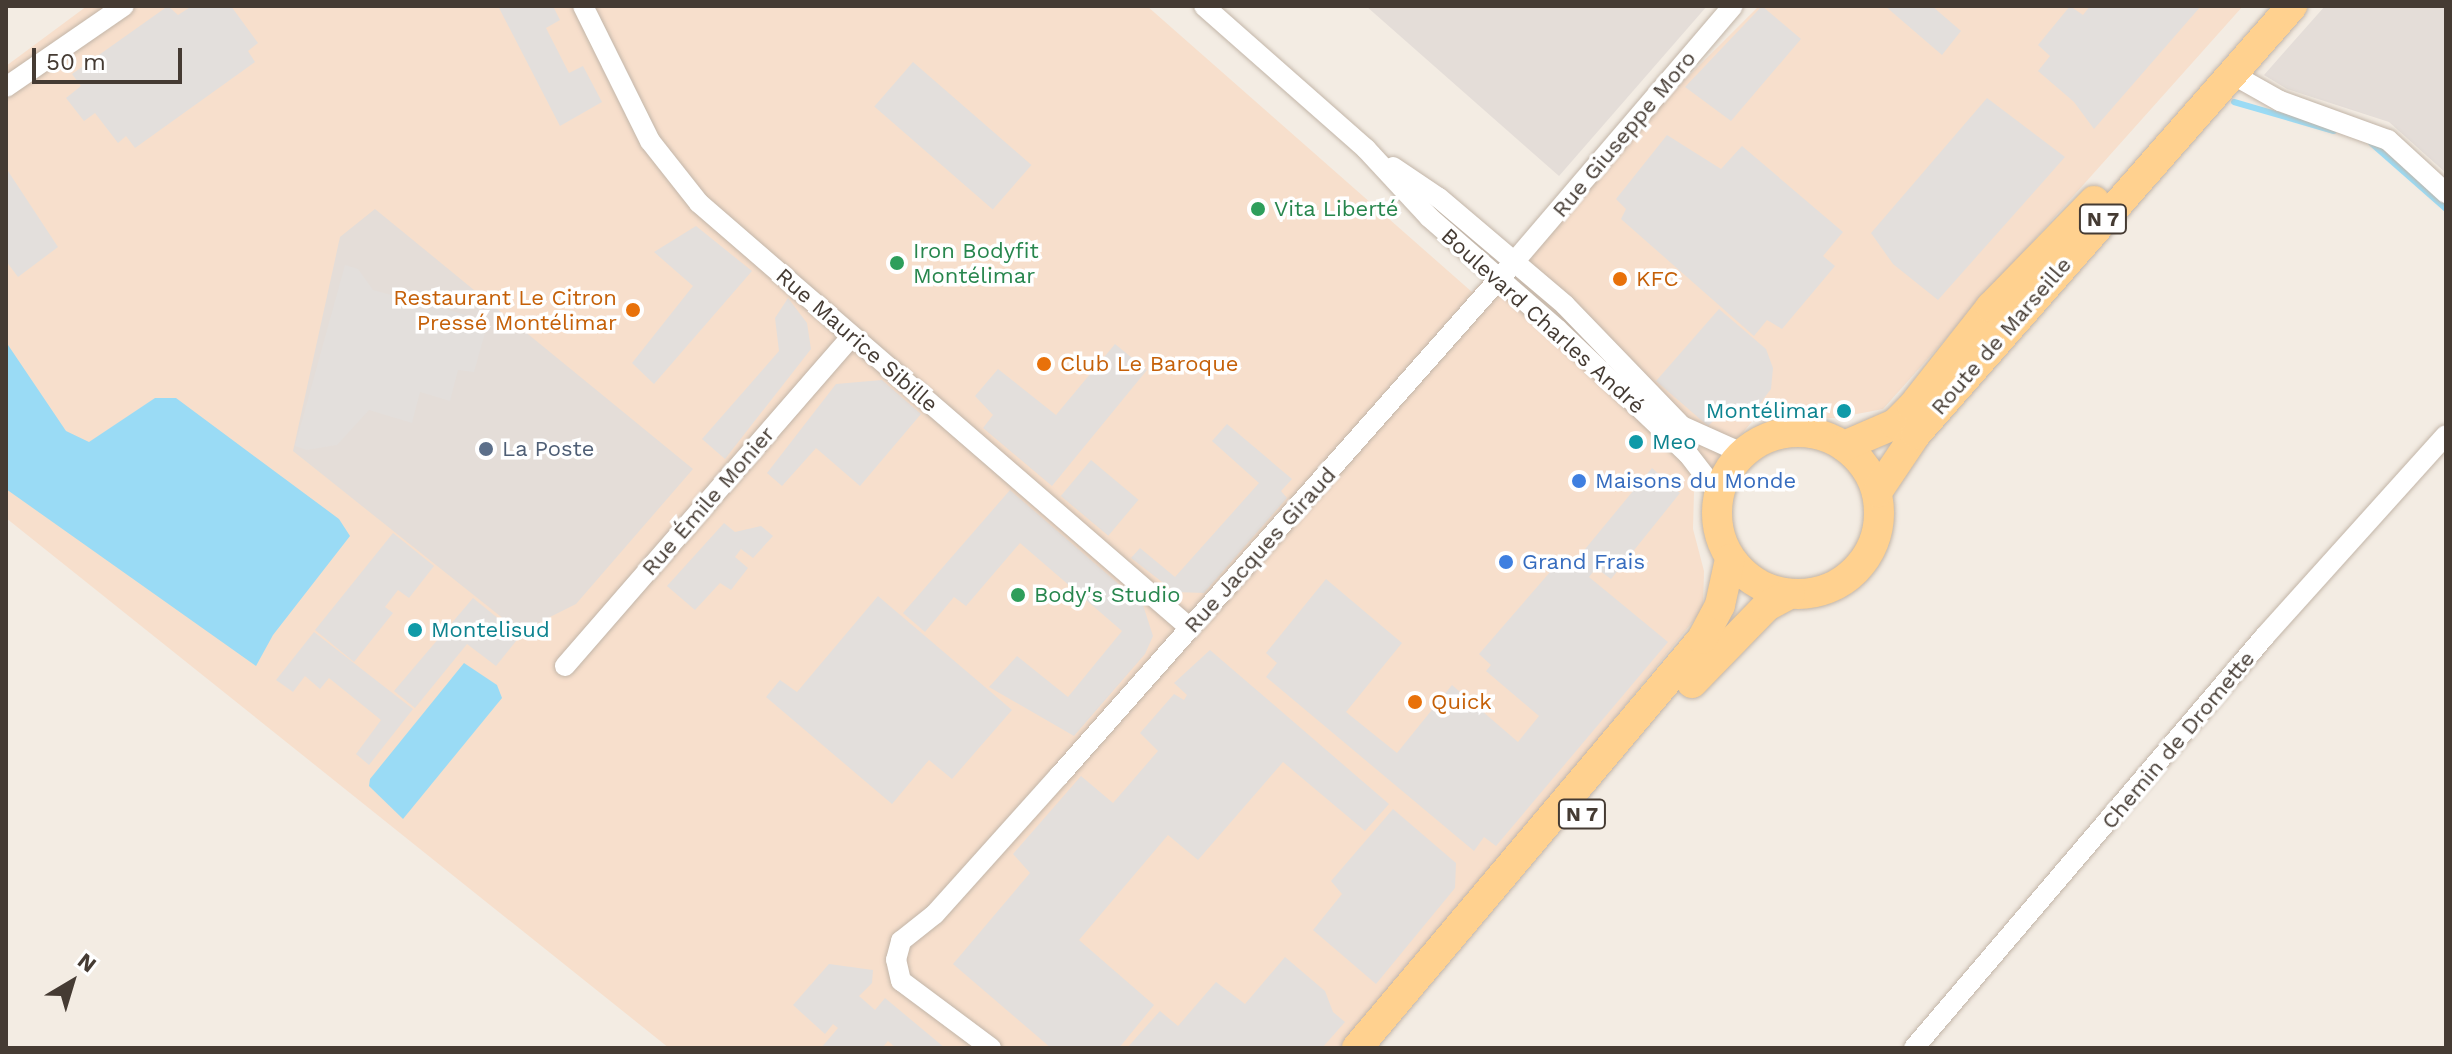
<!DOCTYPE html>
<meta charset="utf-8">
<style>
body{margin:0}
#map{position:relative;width:2452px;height:1054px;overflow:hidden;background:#f3ece3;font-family:"Work Sans",sans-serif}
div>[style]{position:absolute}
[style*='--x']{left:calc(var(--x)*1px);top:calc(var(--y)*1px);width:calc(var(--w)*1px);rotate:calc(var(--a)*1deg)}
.commercial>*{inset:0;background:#f7dfcc}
.industrial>*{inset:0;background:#e4ddd8}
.parking>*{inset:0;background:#e3dfdc;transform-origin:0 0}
.water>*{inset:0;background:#9adbf5}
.stream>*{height:6px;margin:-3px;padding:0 3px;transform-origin:3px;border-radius:3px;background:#9adbf5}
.roads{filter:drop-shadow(0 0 2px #c2b5a8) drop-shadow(0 0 2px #c2b5a8)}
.street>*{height:20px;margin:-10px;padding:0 10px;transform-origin:10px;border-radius:10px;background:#fff}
.primary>*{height:30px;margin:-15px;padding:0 15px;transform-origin:15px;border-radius:15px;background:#ffd18f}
.primary>.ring{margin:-15px;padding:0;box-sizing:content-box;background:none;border:30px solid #ffd18f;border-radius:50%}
.dots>*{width:22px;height:22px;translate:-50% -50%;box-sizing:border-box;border:4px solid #fff;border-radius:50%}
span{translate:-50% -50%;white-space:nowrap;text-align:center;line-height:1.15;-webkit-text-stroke:7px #fff;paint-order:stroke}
.shield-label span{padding:2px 6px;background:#fff;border:2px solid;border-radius:6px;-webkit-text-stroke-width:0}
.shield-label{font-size:20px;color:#453b33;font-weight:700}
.street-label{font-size:22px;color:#453b33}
.leisure-label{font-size:22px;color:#27864d}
.left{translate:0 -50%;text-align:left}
.food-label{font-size:22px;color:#c56008}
.right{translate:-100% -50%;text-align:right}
.culture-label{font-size:22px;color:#0d838f}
.service-label{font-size:22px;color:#4e5e75}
.shop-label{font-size:22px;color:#366cbe}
.frame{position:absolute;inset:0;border:8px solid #453b33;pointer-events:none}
.north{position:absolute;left:32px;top:942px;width:80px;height:80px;-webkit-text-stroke:6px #fff;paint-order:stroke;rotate:38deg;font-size:22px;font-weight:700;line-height:32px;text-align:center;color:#453b33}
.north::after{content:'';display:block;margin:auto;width:28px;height:36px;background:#453b33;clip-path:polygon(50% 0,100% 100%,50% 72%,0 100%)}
.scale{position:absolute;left:32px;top:48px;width:150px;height:36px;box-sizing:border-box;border:4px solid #453b33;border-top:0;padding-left:10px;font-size:24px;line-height:28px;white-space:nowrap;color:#453b33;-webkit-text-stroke:6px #fff;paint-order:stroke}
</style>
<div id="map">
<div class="commercial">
<i style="clip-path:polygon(87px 6px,1147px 6px,1472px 292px,1759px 6px,2243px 6px,1883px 409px,1836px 418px,1755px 418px,1694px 492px,1693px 529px,1704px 571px,1703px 609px,1487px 877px,1339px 1048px,669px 1048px,6px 518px,6px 66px)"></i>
</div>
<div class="industrial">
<i style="clip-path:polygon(1366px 6px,1707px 6px,1559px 176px)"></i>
<i style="clip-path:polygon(2325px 6px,2446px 6px,2446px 173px,2389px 122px,2287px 89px,2264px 75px)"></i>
<i style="clip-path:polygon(375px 209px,693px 469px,576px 604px,520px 632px,293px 451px,340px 237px)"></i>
</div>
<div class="parking">
<i style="clip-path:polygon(168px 6px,178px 15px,192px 6px,231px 6px,258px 43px,248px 51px,255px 62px,135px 148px,126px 136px,118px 143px,95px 113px,84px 121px,66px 98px,81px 86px,72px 74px)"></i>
<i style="clip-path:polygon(498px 6px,553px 6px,560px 20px,546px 28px,569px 73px,583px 66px,602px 102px,560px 126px)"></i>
<i style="clip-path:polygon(1762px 6px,1801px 39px,1731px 121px,1685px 87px)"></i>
<i style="clip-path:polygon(1885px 6px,1932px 6px,1961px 31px,1942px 55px)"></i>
<i style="clip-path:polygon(2070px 6px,2083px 15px,2090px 6px,2201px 6px,2094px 129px,2074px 102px,2038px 71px,2050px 56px,2038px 45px)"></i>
<i style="left:913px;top:62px;width:157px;height:59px;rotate:41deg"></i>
<i style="clip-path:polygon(1987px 98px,2065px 157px,1938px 300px,1893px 264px,1871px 233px)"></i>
<i style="clip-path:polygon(1667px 135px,1721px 169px,1742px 146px,1843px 232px,1823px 256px,1835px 266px,1782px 329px,1767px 320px,1754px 336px,1621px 219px,1626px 209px,1616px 199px)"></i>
<i style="clip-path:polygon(6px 168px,58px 247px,18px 277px,6px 261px)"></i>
<i style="clip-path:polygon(696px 226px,752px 271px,654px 384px,632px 363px,693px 286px,654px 252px)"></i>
<i style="clip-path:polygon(345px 265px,358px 269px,373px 290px,406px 299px,441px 299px,439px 307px,488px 322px,474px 372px,458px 370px,450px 401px,420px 392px,412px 423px,369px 410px,337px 445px,307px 450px,295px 446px)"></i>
<i style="clip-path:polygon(788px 298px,807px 323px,811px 349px,725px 459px,702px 439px,779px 351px,775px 318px)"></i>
<i style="clip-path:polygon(1719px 309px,1766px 349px,1773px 368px,1771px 389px,1749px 418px,1736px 421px,1719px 415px,1708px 426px,1656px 381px)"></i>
<i style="clip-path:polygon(1115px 344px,1147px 370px,1052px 486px,983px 428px,993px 415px,975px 396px,998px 369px,1056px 415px)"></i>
<i style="clip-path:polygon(882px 380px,921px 414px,860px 486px,816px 448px,782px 486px,767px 473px,836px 384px)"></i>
<i style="clip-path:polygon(1227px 424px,1292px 479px,1281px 491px,1287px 498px,1204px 593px,1175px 592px,1131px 558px,1140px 548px,1175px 577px,1259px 483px,1212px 441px)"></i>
<i style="left:1091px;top:460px;width:62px;height:47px;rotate:40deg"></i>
<i style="clip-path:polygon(1652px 468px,1680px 493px,1611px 579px,1596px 568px,1589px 577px,1668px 642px,1496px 846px,1484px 837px,1474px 851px,1266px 677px,1277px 663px,1266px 653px,1326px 579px,1402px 643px,1346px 712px,1397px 753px,1452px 685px,1518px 742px,1539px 716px,1486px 671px,1491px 665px,1479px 654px,1557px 564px,1567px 571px)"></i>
<i style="clip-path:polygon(1010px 490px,1143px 605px,1153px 636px,1145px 654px,1074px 736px,989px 687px,1017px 656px,1068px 697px,1122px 631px,1020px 543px,966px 606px,954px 597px,925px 632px,903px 613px)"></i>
<i style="clip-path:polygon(724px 523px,735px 532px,761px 526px,773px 536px,753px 558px,741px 549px,735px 557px,748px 568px,731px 590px,720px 583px,695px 610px,667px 586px)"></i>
<i style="clip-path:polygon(393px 533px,434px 566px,409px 598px,398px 590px,385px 607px,393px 613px,354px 662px,315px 630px)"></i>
<i style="clip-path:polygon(878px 596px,1012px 710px,952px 779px,929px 760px,892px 804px,766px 697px,780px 680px,797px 692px)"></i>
<i style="clip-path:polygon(473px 598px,520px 636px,496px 666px,467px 644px,415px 708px,394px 691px)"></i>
<i style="clip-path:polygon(314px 632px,413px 709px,369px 765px,356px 754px,381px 720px,329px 678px,320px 689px,305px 676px,293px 692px,276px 680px)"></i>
<i style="clip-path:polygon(1210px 650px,1389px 804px,1365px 831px,1283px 762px,1198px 860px,1168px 835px,1079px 940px,1154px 1005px,1119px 1048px,1051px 1048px,953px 964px,1030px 873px,1013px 854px,1081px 776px,1113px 803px,1158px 751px,1140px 733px,1174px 694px,1184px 700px,1187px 695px,1174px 683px)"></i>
<i style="clip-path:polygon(1393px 809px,1456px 863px,1455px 888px,1376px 984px,1313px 930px,1342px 894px,1331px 881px)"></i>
<i style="clip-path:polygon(1285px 957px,1325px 991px,1333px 1012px,1345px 1022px,1322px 1048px,1127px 1048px,1160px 1011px,1178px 1026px,1216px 982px,1245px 1004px)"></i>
<i style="clip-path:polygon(829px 964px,873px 970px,872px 983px,859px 996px,875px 1010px,885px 998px,945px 1048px,896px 1048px,888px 1041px,882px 1048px,821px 1048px,838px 1028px,833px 1024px,825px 1034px,793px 1005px)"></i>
</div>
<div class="water">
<i style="clip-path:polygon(6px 342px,66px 431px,89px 442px,155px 398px,176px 398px,339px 519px,350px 536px,273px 635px,256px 666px,6px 489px)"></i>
<i style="clip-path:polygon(464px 663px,497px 685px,502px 698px,403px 819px,369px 786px,370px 779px)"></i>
</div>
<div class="stream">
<i style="--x:2234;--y:102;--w:104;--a:16.2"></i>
<i style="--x:2371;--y:143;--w:100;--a:41.3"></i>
</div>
<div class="roads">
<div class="street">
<i style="--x:583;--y:6;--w:151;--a:63.6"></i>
<i style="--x:650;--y:141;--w:79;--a:51.7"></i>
<i style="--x:699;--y:203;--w:649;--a:40.88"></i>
<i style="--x:1204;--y:6;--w:216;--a:41.4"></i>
<i style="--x:1366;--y:149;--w:93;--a:47.2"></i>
<i style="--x:1429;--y:217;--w:170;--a:41.2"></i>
<i style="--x:1557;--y:329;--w:181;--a:43.7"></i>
<i style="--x:1688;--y:454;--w:49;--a:52.4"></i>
<i style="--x:2232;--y:74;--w:55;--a:29.4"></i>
<i style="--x:2280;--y:101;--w:115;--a:19.9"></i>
<i style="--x:2388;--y:140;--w:79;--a:42.4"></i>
<i style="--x:6;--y:87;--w:143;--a:-34.5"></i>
<i style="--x:1393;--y:167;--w:55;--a:34"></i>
<i style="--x:1439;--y:198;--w:165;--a:40.3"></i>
<i style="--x:1565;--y:305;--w:168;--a:46"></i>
<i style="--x:1682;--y:426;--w:66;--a:24.2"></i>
<i style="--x:565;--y:666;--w:437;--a:-49"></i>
<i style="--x:991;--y:1048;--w:112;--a:-143.3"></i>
<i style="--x:901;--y:981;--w:22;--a:-103"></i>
<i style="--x:896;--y:960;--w:20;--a:-75"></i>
<i style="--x:901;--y:941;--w:43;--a:-38.5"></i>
<i style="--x:935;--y:914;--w:186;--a:-48.1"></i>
<i style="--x:1059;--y:776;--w:688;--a:-48.48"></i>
<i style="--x:1515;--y:261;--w:335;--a:-49.5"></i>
<i style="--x:1914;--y:1048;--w:541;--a:-49.57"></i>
<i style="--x:2265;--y:636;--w:270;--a:-48"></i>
</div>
<div class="primary">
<i class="ring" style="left:1717px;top:432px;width:132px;height:132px"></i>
<i style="--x:1844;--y:446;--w:56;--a:-23.3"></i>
<i style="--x:1895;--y:424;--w:25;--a:-45"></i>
<i style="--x:1913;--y:406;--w:126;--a:-51.8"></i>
<i style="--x:1991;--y:307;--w:148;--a:-45.8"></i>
<i style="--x:1877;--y:492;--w:70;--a:-56.1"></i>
<i style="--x:1916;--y:434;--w:570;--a:-48.7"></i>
<i style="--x:1692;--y:683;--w:107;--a:-45.8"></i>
<i style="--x:1767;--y:606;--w:26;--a:-28"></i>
<i style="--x:1357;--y:1048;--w:535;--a:-49.85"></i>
<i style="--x:1702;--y:639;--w:38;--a:-62"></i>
<i style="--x:1720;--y:605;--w:47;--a:-77.7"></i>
</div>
</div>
<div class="dots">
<i style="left:1258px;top:209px;background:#2e9e5b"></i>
<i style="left:897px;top:263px;background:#2e9e5b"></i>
<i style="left:1620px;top:279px;background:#e8710a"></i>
<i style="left:633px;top:310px;background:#e8710a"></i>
<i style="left:1044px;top:364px;background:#e8710a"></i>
<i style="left:1844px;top:411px;background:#0f9aa8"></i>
<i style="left:1636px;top:442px;background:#0f9aa8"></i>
<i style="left:486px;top:449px;background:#5c6f8a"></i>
<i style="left:1579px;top:481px;background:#3f7fe0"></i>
<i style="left:1506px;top:562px;background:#3f7fe0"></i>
<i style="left:1018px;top:595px;background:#2e9e5b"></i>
<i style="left:415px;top:630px;background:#0f9aa8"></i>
<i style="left:1415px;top:702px;background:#e8710a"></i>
</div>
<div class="shield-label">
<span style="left:2103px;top:219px">N 7</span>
<span style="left:1582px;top:814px">N 7</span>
</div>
<div class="street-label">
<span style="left:1624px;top:134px;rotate:-50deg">Rue Giuseppe Moro</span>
<span style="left:1543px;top:321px;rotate:42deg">Boulevard Charles André</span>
<span style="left:2001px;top:336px;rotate:-49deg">Route de Marseille</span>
<span style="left:857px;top:340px;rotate:41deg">Rue Maurice Sibille</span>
<span style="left:708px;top:501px;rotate:-49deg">Rue Émile Monier</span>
<span style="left:1260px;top:550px;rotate:-48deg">Rue Jacques Giraud</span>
<span style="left:2178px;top:740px;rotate:-50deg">Chemin de Dromette</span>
</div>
<div class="leisure-label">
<span class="left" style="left:1274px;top:209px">Vita Liberté</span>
<span class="left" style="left:913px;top:263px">Iron Bodyfit<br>Montélimar</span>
<span class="left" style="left:1034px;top:595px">Body's Studio</span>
</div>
<div class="food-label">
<span class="left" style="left:1636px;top:279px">KFC</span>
<span class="right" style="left:617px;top:310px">Restaurant Le Citron<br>Pressé Montélimar</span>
<span class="left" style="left:1060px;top:364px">Club Le Baroque</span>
<span class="left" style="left:1431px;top:702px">Quick</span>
</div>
<div class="culture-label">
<span class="right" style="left:1828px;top:411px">Montélimar</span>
<span class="left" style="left:1652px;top:442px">Meo</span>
<span class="left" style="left:431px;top:630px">Montelisud</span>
</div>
<div class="service-label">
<span class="left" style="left:502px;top:449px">La Poste</span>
</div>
<div class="shop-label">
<span class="left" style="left:1595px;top:481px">Maisons du Monde</span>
<span class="left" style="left:1522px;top:562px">Grand Frais</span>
</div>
<div class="frame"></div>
<div class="north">N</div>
<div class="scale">50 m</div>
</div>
